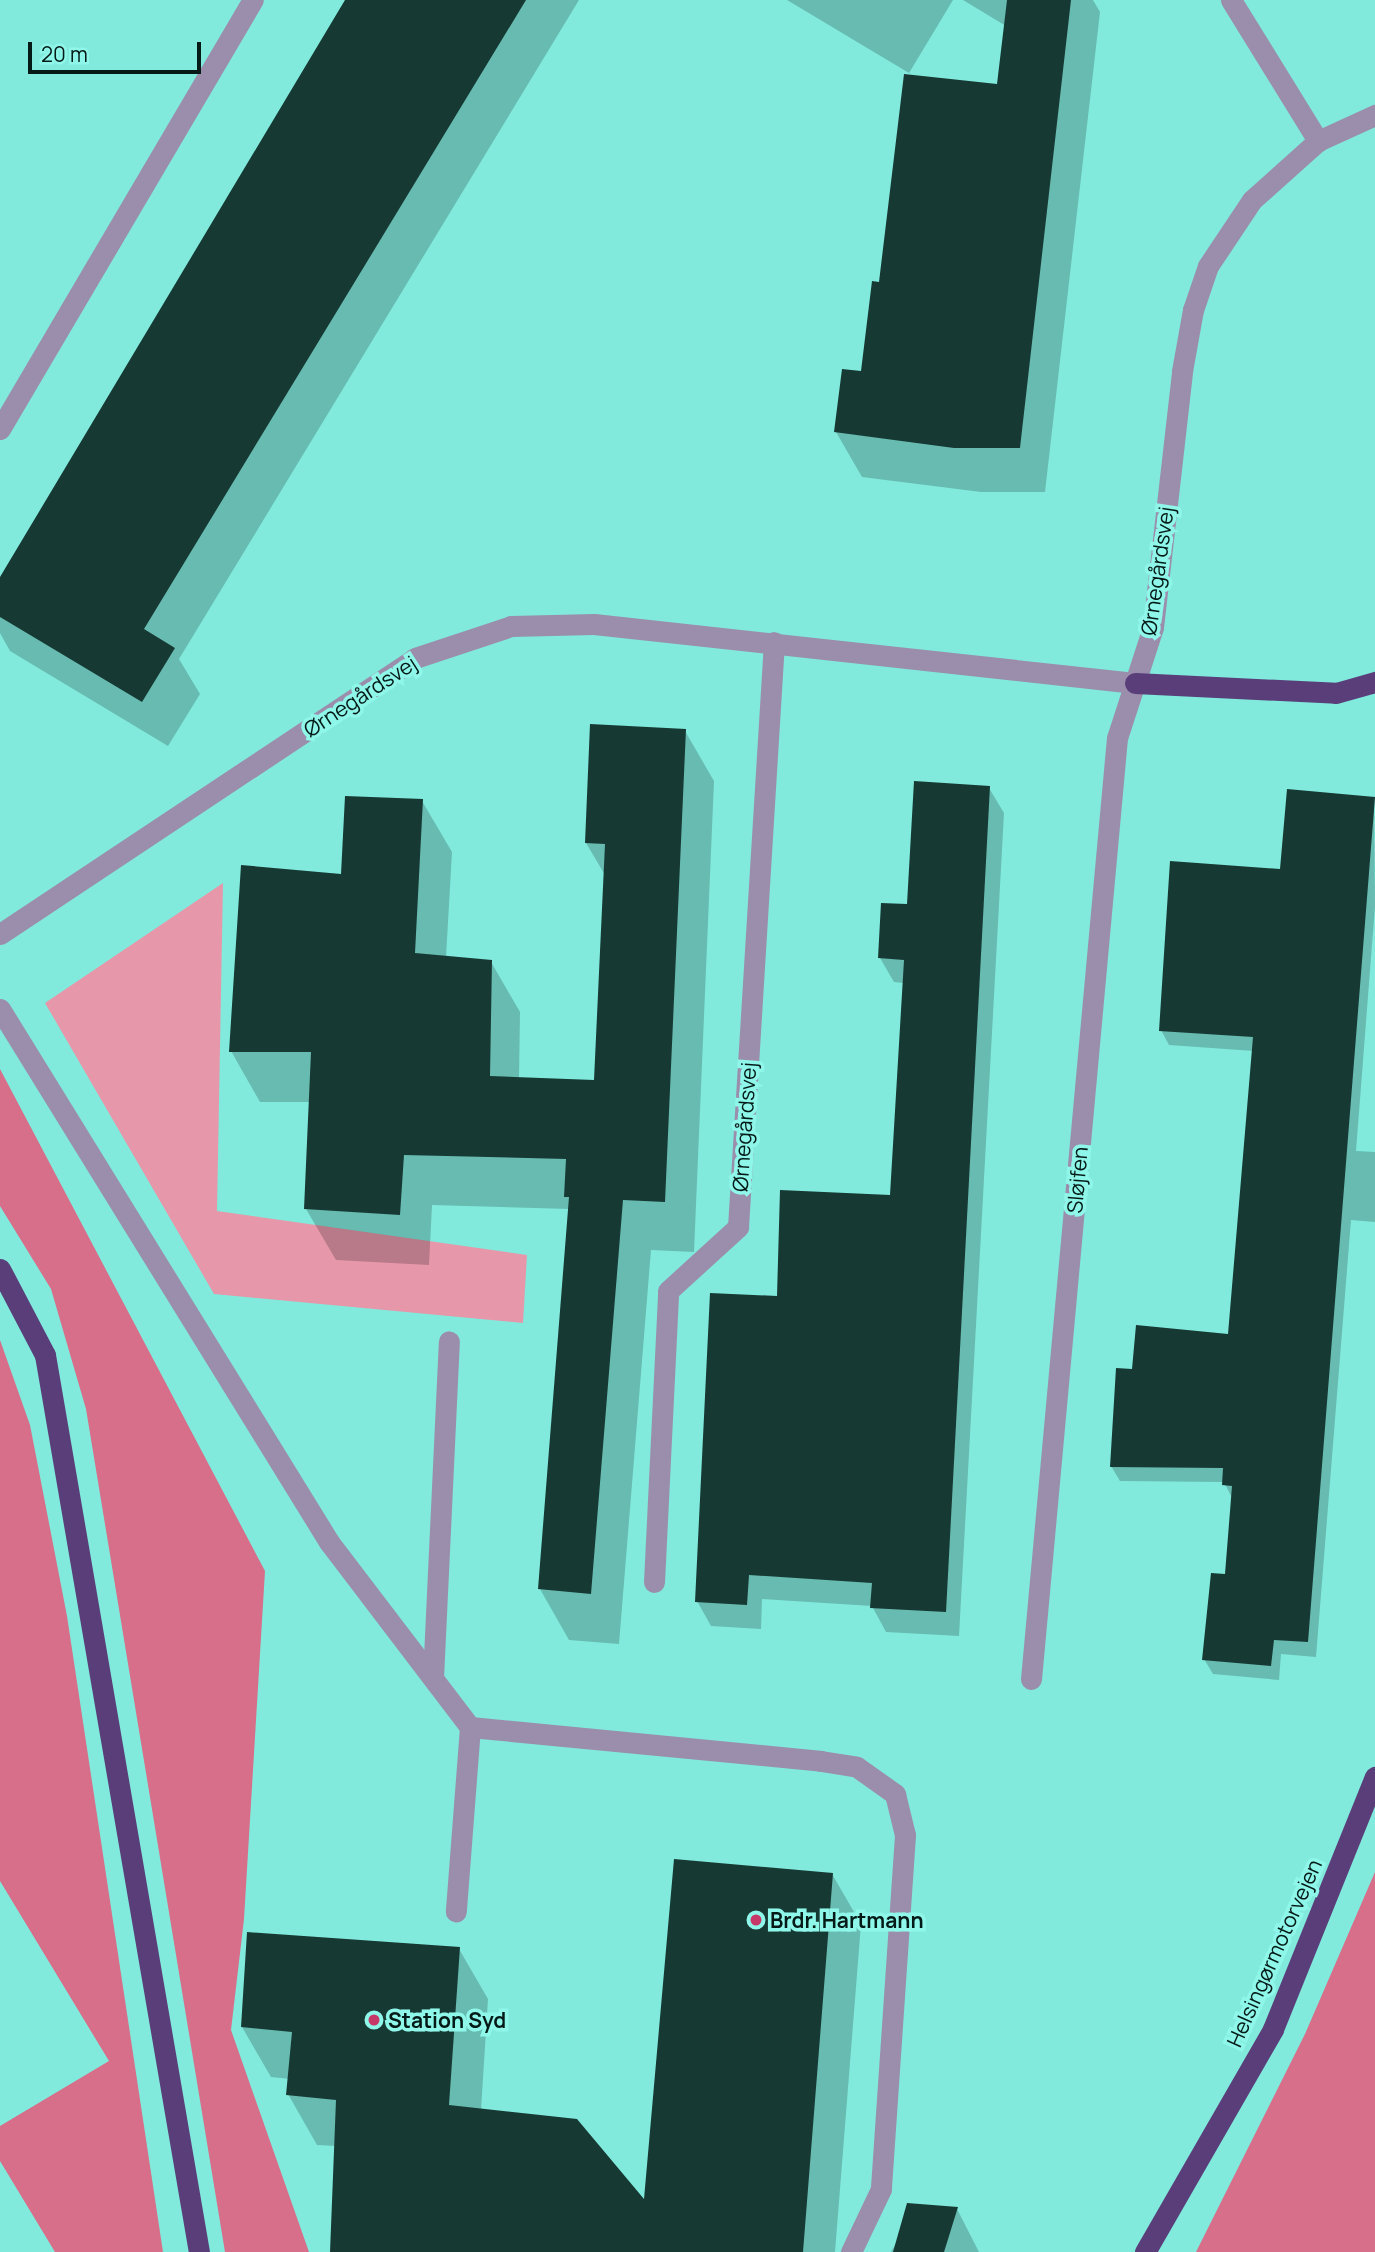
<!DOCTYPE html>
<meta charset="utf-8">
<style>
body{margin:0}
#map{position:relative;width:1375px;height:2252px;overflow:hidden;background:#81eadc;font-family:Manrope,sans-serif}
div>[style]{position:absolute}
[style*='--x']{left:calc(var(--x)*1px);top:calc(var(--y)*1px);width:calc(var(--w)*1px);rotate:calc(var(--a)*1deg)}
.green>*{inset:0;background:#e698aa}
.forest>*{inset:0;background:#d76e8a}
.shadow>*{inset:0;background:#0003}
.building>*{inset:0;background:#173934}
.minor>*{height:21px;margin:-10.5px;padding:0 10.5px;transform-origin:10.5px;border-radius:10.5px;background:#9b8eac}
.highway>*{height:21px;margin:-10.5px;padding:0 10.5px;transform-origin:10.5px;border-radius:10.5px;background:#5a3e7a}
.dots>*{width:19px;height:19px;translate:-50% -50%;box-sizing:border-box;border:4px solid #8ff7e9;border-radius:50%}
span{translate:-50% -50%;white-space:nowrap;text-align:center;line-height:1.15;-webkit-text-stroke:7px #8ff7e9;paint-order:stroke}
.street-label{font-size:21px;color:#041a17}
.poi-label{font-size:21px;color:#041a17;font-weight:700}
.left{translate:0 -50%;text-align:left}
.scale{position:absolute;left:28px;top:42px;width:173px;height:32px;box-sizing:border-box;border:4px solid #041a17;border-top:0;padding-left:9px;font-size:21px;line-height:24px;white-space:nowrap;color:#041a17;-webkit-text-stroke:5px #8ff7e9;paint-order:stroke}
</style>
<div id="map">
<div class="green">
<i style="clip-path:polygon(223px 883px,217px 1211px,527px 1255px,523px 1323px,214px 1294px,45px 1003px)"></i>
</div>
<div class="forest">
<i style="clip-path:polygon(0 1069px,265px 1571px,244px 1919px,231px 2030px,309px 2252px,225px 2252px,86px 1409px,51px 1289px,0 1206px)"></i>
<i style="clip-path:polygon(0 1340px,30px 1425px,67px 1616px,163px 2252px,55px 2252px,0 2161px,0 2126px,109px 2061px,0 1881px)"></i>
<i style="clip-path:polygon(1375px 1872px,1375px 2252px,1196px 2252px,1305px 2034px)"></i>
</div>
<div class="shadow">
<i style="clip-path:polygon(347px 0,579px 0,179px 659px,200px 694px,168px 746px,10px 651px,0 633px,0 580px)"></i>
<i style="clip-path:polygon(787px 0,953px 0,909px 73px)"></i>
<i style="clip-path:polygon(963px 0,1093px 0,1100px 12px,1045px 492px,981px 492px,862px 477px,836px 432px,862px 373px,881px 284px,999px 86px,1006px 26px)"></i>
<i style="clip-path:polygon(685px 731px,714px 781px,694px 1252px,651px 1250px,619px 1644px,569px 1640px,540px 1589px,570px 1209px,432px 1205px,429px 1265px,336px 1260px,306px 1209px,310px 1102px,260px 1102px,231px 1051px,343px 876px,422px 801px,452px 852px,446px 957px,491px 962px,520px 1012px,519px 1079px,596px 1082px,605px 875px,586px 843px)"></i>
<i style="clip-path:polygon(989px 788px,1004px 813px,959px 1636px,886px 1632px,872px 1606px,762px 1599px,761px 1629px,711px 1626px,697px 1601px,778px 1298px,892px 1197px,904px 983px,894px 982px,880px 958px)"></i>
<i style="clip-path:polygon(1374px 798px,1375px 906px,1356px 1151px,1375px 1152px,1375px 1222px,1351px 1220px,1316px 1657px,1281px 1654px,1279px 1680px,1213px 1674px,1204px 1659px,1226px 1576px,1233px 1500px,1224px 1482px,1120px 1481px,1111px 1466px,1134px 1370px,1230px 1335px,1254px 1051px,1169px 1045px,1161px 1030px,1282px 871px)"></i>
<i style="clip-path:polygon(832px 1874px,861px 1924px,835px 2252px,331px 2252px,336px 2146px,317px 2145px,288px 2094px,290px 2079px,271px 2077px,242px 2027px,459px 1949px,488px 1999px,481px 2110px,646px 2203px)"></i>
<i style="clip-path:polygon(957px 2209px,979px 2252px,891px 2252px,899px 2238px)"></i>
</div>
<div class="building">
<i style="clip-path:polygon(345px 0,526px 0,144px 629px,175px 648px,142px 702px,0 617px,0 577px)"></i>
<i style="clip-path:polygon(1007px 0,1071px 0,1020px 448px,954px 448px,834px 432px,842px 369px,861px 371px,872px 281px,879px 282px,904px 74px,997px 84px)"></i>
<i style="clip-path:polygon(590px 724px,686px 729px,665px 1202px,623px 1200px,591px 1594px,538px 1589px,569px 1197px,564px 1197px,566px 1159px,404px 1155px,400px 1215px,304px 1209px,311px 1052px,229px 1052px,241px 865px,341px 874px,345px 796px,423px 799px,415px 953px,492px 960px,490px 1076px,594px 1080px,605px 844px,585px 843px)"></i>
<i style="clip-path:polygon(914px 781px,990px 786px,946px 1612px,870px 1608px,872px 1583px,749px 1575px,747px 1605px,695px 1602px,710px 1293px,777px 1296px,780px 1190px,890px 1195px,904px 960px,878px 958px,881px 903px,907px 904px)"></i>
<i style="clip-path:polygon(1287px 789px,1375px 797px,1308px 1642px,1274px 1640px,1271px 1666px,1202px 1660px,1211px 1573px,1225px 1574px,1232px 1486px,1222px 1485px,1223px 1468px,1110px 1467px,1116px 1368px,1132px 1369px,1136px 1325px,1228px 1334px,1253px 1037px,1159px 1031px,1170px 861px,1280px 869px)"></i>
<i style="clip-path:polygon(674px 1859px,833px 1873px,803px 2252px,330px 2252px,336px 2100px,286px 2095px,292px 2032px,241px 2027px,247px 1932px,460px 1947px,449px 2105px,577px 2119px,644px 2199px)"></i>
<i style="clip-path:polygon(907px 2203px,958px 2207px,944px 2252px,893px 2252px)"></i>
</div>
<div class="minor">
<i style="--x:1231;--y:0;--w:166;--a:58.3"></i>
<i style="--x:0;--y:429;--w:498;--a:-59.5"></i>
<i style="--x:0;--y:934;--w:498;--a:-33.6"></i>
<i style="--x:415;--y:658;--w:101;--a:-18.4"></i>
<i style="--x:511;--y:626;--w:83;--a:-1.4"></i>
<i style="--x:594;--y:624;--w:544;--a:6.22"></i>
<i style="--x:0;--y:1009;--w:626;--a:58.31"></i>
<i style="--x:329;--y:1542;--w:233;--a:52.7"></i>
<i style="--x:470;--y:1727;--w:185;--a:94.4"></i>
<i style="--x:654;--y:1582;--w:291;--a:-87.2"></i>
<i style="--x:668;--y:1291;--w:95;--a:-42.4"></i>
<i style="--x:738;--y:1227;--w:586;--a:-86.48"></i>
<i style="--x:433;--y:1678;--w:337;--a:-87.3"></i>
<i style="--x:1031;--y:1679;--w:945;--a:-84.78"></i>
<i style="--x:1117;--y:738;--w:117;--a:-72"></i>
<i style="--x:1153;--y:627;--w:258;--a:-83.5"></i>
<i style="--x:1182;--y:371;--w:62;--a:-79.8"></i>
<i style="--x:1193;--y:310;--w:46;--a:-71.2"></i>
<i style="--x:1208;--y:266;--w:79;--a:-56.3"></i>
<i style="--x:1252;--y:200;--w:89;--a:-41.8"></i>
<i style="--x:1318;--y:141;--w:63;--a:-24.5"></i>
<i style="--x:470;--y:1727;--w:353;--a:5.5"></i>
<i style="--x:821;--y:1761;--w:36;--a:9"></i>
<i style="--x:857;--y:1767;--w:47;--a:35.4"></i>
<i style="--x:895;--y:1794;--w:42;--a:76.3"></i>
<i style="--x:905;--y:1835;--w:355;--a:93.9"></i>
<i style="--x:881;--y:2189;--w:70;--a:115.5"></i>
</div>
<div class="highway">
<i style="--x:1135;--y:683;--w:201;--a:2.8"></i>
<i style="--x:1336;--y:693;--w:41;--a:-15.8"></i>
<i style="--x:0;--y:1269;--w:97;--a:62.4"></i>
<i style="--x:45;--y:1355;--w:910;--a:80.26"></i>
<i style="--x:1145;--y:2252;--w:257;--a:-60.1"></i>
<i style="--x:1273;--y:2029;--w:272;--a:-68"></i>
</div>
<div class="dots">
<i style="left:756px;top:1920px;background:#c53868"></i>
<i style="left:374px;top:2020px;background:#c53868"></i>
</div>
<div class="street-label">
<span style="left:1157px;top:571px;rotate:-82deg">Ørnegårdsvej</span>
<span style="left:360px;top:696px;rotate:-33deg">Ørnegårdsvej</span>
<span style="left:744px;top:1127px;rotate:-86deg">Ørnegårdsvej</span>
<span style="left:1077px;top:1180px;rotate:-85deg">Sløjfen</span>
<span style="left:1274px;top:1953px;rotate:-66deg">Helsingørmotorvejen</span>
</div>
<div class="poi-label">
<span class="left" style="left:770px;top:1920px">Brdr. Hartmann</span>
<span class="left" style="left:388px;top:2020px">Station Syd</span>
</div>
<div class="scale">20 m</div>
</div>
